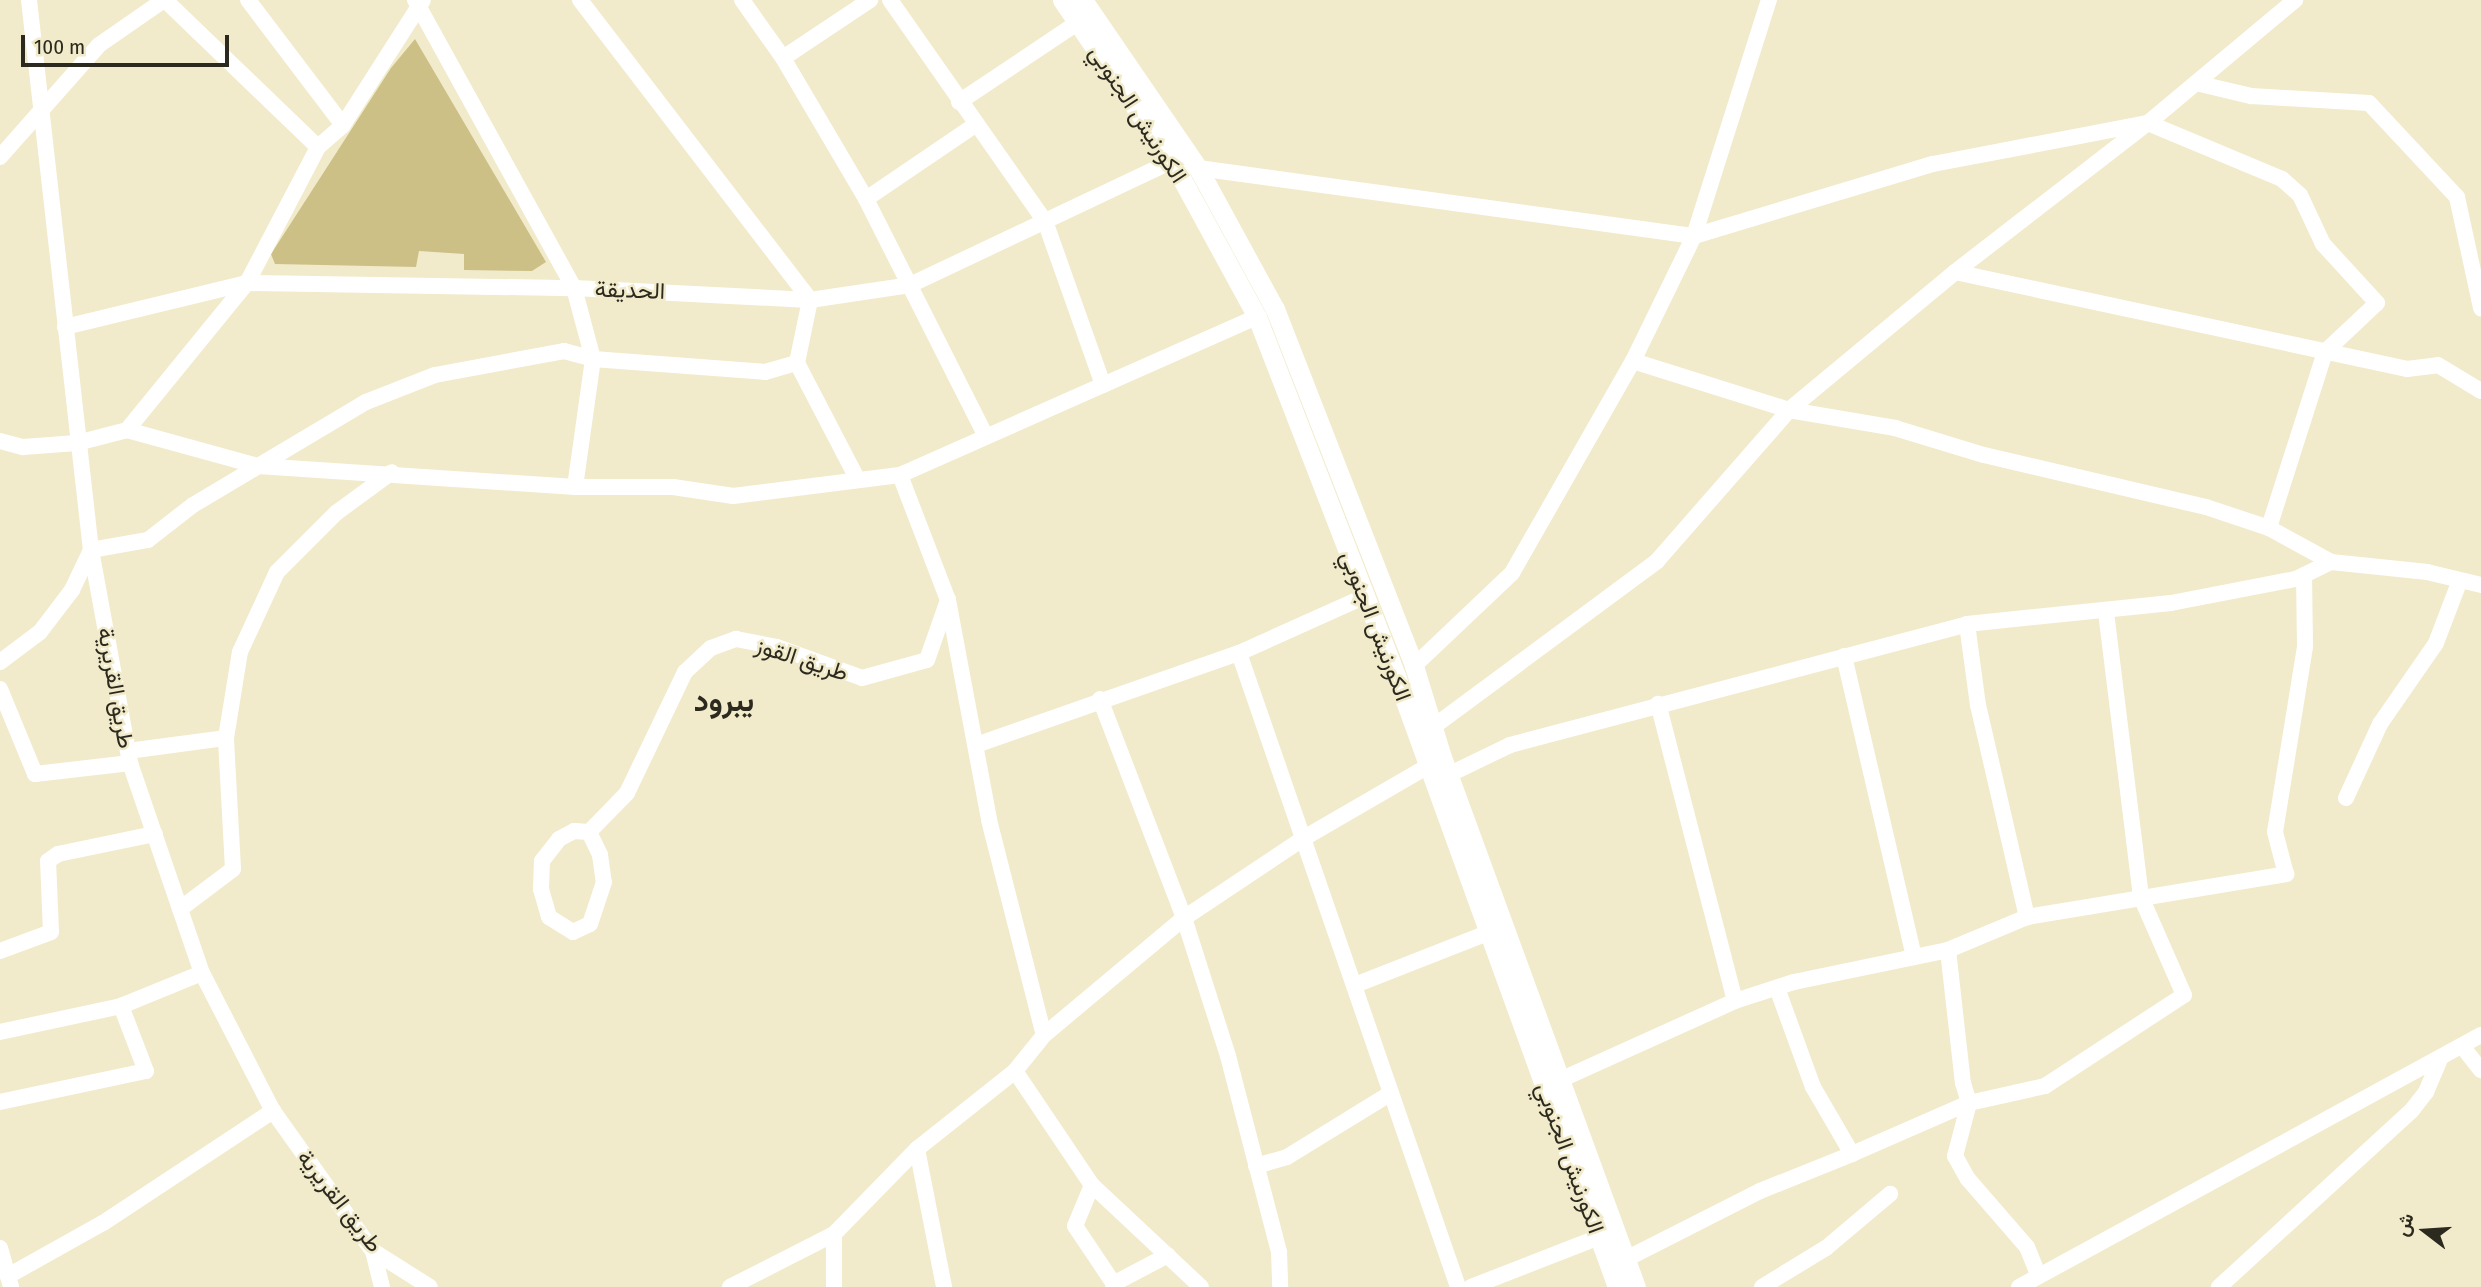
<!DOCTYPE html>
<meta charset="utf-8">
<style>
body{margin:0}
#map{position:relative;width:2481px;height:1287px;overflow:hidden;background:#f1ebcb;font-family:"Fira Sans Condensed",Vazirmatn,sans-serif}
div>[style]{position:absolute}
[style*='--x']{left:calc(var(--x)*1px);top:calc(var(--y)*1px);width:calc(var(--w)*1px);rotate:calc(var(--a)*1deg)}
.green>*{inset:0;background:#ccc087}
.minor>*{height:16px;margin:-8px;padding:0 8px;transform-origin:8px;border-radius:8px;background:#fff}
.major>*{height:19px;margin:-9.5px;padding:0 9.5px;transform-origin:9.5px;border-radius:9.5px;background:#fff}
span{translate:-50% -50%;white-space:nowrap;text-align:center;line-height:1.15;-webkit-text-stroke:5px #f1ebcb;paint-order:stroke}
.street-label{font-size:23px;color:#2c2a1e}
.district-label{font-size:30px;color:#2c2a1e;font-weight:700}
.north{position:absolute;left:2390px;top:1196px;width:70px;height:70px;-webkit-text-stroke:5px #f1ebcb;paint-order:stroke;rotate:287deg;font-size:19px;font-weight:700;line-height:28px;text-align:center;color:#2c2a1e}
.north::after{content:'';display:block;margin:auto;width:24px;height:32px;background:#2c2a1e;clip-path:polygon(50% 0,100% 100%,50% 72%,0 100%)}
.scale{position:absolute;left:21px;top:35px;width:208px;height:32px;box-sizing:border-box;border:4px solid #2c2a1e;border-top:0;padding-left:9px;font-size:21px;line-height:24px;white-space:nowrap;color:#2c2a1e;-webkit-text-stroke:5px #f1ebcb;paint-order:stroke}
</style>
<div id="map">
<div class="green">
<i style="clip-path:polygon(415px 39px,546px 262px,532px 271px,464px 270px,464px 254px,419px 251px,416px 267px,275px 264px,271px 254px,391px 68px)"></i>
</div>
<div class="minor">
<i style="--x:29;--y:0;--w:553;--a:83.57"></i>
<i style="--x:91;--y:550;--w:217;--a:79.6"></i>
<i style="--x:130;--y:763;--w:222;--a:71.1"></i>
<i style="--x:202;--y:973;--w:155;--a:62.8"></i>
<i style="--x:273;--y:1111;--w:172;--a:54.5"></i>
<i style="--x:373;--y:1251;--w:67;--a:32.3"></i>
<i style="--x:165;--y:0;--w:212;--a:43.9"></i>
<i style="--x:248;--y:0;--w:157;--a:52.8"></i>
<i style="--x:415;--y:0;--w:329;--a:61.1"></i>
<i style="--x:574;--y:288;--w:73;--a:75"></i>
<i style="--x:593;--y:359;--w:129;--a:98"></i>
<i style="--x:580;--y:0;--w:378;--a:52.5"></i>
<i style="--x:810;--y:300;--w:64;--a:101.7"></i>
<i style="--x:797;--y:363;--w:132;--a:62.5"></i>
<i style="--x:742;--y:0;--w:71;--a:54.7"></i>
<i style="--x:783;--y:58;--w:164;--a:59.5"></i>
<i style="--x:866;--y:199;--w:264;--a:63.2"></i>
<i style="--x:890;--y:0;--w:270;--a:55"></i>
<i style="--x:1045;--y:221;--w:174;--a:70.5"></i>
<i style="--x:783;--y:58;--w:105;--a:-33.7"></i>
<i style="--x:2196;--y:83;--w:57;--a:13.3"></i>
<i style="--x:2251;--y:96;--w:118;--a:3.4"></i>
<i style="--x:2369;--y:103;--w:129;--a:46.9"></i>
<i style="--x:2457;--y:197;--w:114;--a:77.8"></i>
<i style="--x:959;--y:102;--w:142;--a:-33.8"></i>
<i style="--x:0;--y:157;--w:149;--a:-48.5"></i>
<i style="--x:99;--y:45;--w:79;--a:-34.7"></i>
<i style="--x:1198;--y:168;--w:501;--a:7.81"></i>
<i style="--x:1694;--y:236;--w:250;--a:-16.8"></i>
<i style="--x:1933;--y:164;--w:219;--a:-10.8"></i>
<i style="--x:2148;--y:123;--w:145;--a:22.7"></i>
<i style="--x:2282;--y:179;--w:24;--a:42"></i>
<i style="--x:2300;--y:195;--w:54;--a:64.9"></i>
<i style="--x:2323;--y:244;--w:80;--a:47.5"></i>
<i style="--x:2377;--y:303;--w:71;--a:136.7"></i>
<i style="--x:2325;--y:352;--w:185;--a:107.7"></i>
<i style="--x:866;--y:199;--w:132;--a:-34.2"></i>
<i style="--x:1955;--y:272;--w:462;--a:12.1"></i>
<i style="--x:2407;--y:369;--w:31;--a:-7"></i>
<i style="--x:2438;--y:365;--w:50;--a:31.2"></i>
<i style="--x:65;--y:327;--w:187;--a:-13.6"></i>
<i style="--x:247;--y:283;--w:327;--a:0.9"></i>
<i style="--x:574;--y:288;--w:236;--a:2.9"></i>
<i style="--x:810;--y:300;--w:101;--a:-8.5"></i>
<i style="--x:910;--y:285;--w:290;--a:-25.3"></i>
<i style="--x:1633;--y:361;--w:164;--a:17.4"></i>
<i style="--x:1789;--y:410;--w:108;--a:9.6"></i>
<i style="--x:1895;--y:428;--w:93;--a:16.9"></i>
<i style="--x:1984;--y:455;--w:228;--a:13.2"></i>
<i style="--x:2206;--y:507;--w:66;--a:18.4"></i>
<i style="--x:2269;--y:528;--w:71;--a:28.7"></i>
<i style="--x:127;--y:430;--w:136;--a:15.4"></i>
<i style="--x:258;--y:466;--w:318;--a:3.8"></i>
<i style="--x:575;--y:487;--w:98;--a:0"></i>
<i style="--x:673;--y:487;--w:61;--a:8.5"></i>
<i style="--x:733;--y:496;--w:168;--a:-7.2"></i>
<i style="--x:900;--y:475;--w:390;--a:-23.9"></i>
<i style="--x:0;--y:441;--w:24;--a:15"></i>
<i style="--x:23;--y:447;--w:54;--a:-4.2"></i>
<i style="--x:77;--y:443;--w:52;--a:-14.6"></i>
<i style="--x:127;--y:430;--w:190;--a:-50.8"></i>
<i style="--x:247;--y:283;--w:153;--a:-62.4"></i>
<i style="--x:318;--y:147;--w:33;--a:-41"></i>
<i style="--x:343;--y:125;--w:148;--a:-57.4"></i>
<i style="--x:900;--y:475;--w:134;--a:69"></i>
<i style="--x:948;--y:600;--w:224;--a:79.4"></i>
<i style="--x:989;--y:820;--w:222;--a:75.7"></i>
<i style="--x:1967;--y:624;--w:82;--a:82.3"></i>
<i style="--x:1978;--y:705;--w:218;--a:77"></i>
<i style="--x:1239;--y:653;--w:671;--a:70.94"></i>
<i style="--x:1844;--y:656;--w:309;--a:76.9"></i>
<i style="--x:0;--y:662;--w:50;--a:-36.9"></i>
<i style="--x:40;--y:632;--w:53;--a:-52.7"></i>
<i style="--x:72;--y:590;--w:44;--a:-64.6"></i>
<i style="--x:91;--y:550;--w:58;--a:-10"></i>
<i style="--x:148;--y:540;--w:57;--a:-37.9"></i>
<i style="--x:193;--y:505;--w:201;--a:-30.8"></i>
<i style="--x:366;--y:402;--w:74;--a:-21.4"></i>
<i style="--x:435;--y:375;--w:131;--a:-10.5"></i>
<i style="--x:564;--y:351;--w:30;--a:15"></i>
<i style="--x:593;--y:359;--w:172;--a:4.3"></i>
<i style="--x:765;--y:372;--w:33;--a:-16"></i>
<i style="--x:1414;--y:666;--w:135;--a:-43.5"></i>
<i style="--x:1512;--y:573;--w:244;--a:-60.3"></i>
<i style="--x:1633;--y:361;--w:139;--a:-64"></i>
<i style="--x:1694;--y:236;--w:248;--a:-72.4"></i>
<i style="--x:0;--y:689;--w:92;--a:67.6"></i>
<i style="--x:35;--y:774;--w:96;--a:-6.6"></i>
<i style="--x:1100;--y:699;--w:235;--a:69"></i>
<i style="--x:1184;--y:918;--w:145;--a:72.3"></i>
<i style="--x:1228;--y:1056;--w:203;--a:75.4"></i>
<i style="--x:1279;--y:1252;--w:35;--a:88"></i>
<i style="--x:1433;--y:727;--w:279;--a:-36.5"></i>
<i style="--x:1657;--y:561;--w:201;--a:-48.8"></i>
<i style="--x:1789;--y:410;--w:216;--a:-39.7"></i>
<i style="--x:1955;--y:272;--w:244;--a:-37.7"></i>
<i style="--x:2148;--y:123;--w:192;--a:-39.9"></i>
<i style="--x:976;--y:745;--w:279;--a:-19.3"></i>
<i style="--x:1239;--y:653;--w:139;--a:-24.2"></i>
<i style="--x:128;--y:751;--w:99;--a:-7.6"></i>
<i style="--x:226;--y:738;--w:87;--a:-80.8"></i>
<i style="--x:240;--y:652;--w:88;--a:-65.2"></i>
<i style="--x:277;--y:572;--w:83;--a:-45"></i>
<i style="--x:336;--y:513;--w:69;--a:-36.2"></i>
<i style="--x:1448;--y:775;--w:69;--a:-25.8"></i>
<i style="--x:1510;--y:745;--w:473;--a:-14.8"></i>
<i style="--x:1967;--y:624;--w:205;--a:-5.9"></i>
<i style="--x:2171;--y:603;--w:127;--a:-10.9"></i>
<i style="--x:2296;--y:579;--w:39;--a:-26"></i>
<i style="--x:2331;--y:562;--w:97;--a:5.9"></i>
<i style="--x:2427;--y:572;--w:56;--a:13.5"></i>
<i style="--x:2346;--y:798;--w:81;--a:-65.3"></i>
<i style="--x:2380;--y:724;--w:98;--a:-55.3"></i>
<i style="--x:2436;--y:643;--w:67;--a:-69.1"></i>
<i style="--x:589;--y:832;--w:25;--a:64"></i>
<i style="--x:600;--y:855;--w:27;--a:82"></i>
<i style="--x:604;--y:882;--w:44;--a:108.4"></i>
<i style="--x:590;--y:924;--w:19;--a:155"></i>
<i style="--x:573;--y:932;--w:28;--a:-148"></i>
<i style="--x:549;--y:917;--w:29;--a:-106"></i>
<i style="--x:541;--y:889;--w:28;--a:-88"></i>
<i style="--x:542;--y:861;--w:28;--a:-52"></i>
<i style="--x:559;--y:839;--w:17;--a:-28"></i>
<i style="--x:574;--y:831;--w:15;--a:4"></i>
<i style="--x:589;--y:832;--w:54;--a:-45.7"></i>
<i style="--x:627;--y:793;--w:134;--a:-64.4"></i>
<i style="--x:685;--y:672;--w:35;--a:-43"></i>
<i style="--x:711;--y:648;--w:27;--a:-20"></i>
<i style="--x:736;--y:639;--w:42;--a:11"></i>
<i style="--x:777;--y:647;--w:90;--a:20"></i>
<i style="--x:862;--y:678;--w:67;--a:-15.5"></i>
<i style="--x:927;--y:660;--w:64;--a:-70.7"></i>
<i style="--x:180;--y:909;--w:66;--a:-37"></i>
<i style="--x:233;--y:869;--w:131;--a:-93.1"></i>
<i style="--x:1948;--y:950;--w:134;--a:83.6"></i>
<i style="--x:1963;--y:1083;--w:21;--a:73"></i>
<i style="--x:1969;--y:1103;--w:55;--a:104.8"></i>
<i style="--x:1955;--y:1156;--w:26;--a:61"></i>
<i style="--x:1968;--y:1179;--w:90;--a:49.1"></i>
<i style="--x:2027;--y:1247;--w:31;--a:68"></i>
<i style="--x:0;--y:951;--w:54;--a:-20.4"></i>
<i style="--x:51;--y:932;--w:71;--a:-92.4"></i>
<i style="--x:48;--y:861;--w:12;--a:-35"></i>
<i style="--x:58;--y:854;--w:99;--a:-11.7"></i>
<i style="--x:1355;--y:985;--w:143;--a:-21.4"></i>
<i style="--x:1735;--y:1001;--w:62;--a:-17.9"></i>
<i style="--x:1794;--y:982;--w:157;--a:-11.7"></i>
<i style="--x:1948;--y:950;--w:86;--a:-22.7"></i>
<i style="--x:2027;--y:917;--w:263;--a:-9.4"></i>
<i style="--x:2286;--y:874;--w:43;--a:-104.7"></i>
<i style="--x:2275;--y:832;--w:188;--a:-80.8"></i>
<i style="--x:2305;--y:646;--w:71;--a:-90.8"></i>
<i style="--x:0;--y:1032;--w:124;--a:-12.1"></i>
<i style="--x:121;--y:1006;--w:87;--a:-22.2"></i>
<i style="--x:2462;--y:1046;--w:31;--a:52"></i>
<i style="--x:1015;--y:1071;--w:138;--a:56"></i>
<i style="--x:1092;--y:1185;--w:149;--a:43.1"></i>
<i style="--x:1560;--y:1080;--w:192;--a:-24.3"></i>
<i style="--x:1735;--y:1001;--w:307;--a:-104.5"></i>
<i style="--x:0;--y:1102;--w:149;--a:-12"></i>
<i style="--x:146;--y:1071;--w:70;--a:-111"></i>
<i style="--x:917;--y:1149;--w:141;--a:78.9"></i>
<i style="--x:1852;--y:1154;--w:128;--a:-23.6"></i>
<i style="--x:1969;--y:1103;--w:78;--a:-12.6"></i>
<i style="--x:2045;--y:1086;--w:166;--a:-33.2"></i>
<i style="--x:2184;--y:995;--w:107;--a:-113.7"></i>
<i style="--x:2141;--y:897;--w:289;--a:-97"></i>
<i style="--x:1256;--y:1166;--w:32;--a:-16"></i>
<i style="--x:1287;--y:1157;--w:122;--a:-31.6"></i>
<i style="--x:1092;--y:1185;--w:44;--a:112.5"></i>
<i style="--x:1075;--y:1226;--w:73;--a:56.1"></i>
<i style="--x:0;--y:1248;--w:41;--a:74.2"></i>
<i style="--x:373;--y:1251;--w:37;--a:76"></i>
<i style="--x:1626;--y:1259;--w:150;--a:-26.9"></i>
<i style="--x:1760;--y:1191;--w:99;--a:-21.9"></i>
<i style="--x:1852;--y:1154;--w:78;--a:-120.2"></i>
<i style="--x:1813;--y:1087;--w:105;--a:-110"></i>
<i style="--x:8;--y:1276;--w:109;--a:-29.2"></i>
<i style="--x:103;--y:1223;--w:204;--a:-33.4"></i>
<i style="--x:1113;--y:1284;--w:62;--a:-27.8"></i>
<i style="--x:730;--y:1287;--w:117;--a:-27"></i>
<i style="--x:834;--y:1234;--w:119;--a:-45.7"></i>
<i style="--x:917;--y:1149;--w:125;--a:-38.5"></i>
<i style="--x:1015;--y:1071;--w:46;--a:-51.1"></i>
<i style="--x:1044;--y:1035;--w:182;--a:-39.9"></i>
<i style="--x:1184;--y:918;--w:144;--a:-33.7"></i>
<i style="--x:1304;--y:838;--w:154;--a:-30.1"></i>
<i style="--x:834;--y:1287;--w:53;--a:-90"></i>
<i style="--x:1471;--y:1287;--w:137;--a:-21.3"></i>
<i style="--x:1762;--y:1287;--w:75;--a:-31.4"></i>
<i style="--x:1826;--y:1248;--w:84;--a:-40.2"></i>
<i style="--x:2019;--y:1287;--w:526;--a:-28.61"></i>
<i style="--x:2219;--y:1287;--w:262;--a:-42.5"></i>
<i style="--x:2412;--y:1110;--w:23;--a:-52"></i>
<i style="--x:2426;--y:1092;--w:38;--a:-67"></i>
</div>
<div class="major">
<i style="--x:1062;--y:0;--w:195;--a:55.7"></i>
<i style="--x:1172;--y:161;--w:178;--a:61.4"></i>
<i style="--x:1257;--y:317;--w:385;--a:68.8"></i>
<i style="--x:1396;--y:676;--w:650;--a:70.11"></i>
<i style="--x:1083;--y:0;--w:204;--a:55.6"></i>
<i style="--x:1198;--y:168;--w:161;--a:61.4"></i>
<i style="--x:1275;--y:309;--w:383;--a:68.7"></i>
<i style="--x:1414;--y:666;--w:95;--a:72.9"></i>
<i style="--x:1442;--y:757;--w:564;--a:69.9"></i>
</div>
<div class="street-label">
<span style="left:1138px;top:114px;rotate:57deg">الكورنيش الجنوبي</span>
<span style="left:630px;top:290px;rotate:2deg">الحديقة</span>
<span style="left:1376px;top:626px;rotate:69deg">الكورنيش الجنوبي</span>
<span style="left:802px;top:659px;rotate:18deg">طريق القوز</span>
<span style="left:116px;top:688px;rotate:80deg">طريق القريرية</span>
<span style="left:1570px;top:1158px;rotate:70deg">الكورنيش الجنوبي</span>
<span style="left:340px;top:1201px;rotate:52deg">طريق القريرية</span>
</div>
<div class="district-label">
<span style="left:724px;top:701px">يبرود</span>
</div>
<div class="north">ش</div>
<div class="scale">100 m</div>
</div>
